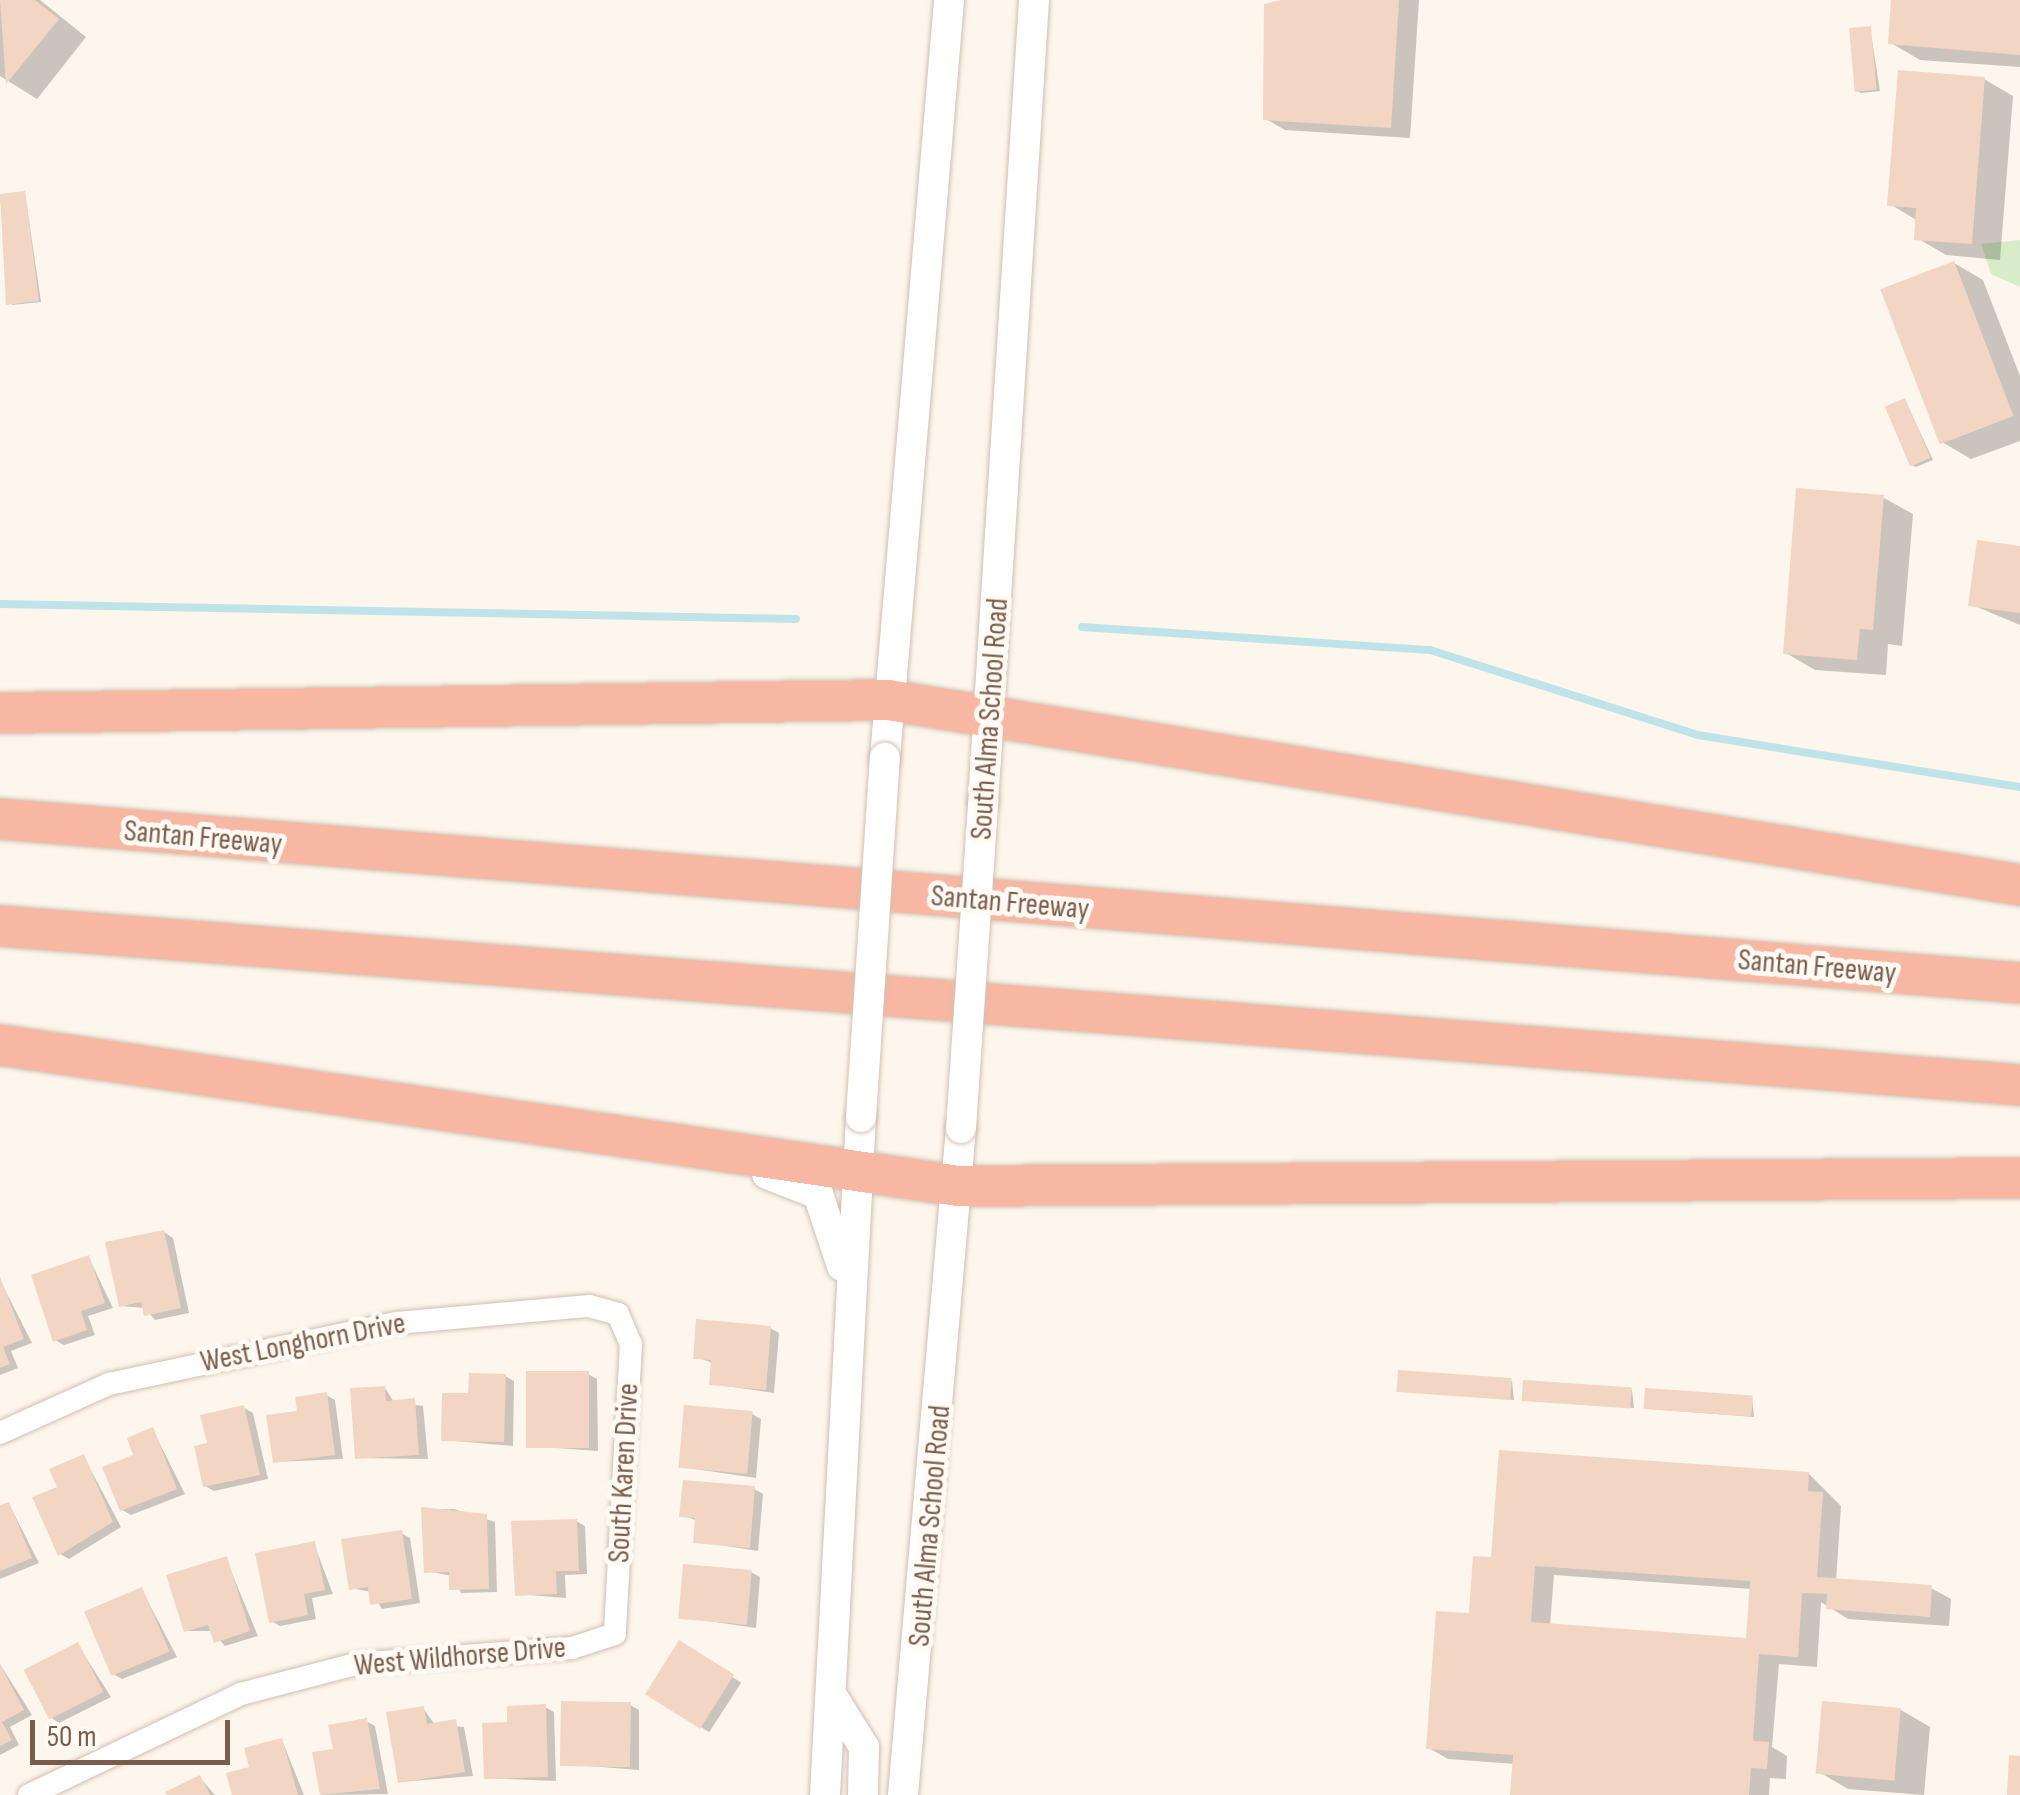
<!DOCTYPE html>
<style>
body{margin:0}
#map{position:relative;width:2020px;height:1795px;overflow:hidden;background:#fdf6ec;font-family:"Sofia Sans Condensed",sans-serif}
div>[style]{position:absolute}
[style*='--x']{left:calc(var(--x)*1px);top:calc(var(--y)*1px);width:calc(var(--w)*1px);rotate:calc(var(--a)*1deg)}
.green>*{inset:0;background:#d8ecc9}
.shadow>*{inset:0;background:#0003;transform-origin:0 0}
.stream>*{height:8px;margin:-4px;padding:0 4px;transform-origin:4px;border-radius:4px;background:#bfe3e8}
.building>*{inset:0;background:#f3d5c3;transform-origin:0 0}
.roads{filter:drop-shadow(0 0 2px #d1beb0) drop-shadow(0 0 2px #d1beb0)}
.street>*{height:22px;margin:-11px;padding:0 11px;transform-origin:11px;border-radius:11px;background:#fff}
.secondary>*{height:30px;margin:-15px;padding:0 15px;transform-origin:15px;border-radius:15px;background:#fff}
.highway>*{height:40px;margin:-20px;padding:0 20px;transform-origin:20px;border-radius:20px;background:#f7b7a3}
.bridges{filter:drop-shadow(0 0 2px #d6c0b0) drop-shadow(0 0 2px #d6c0b0)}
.secondary-bridge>*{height:30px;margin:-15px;padding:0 15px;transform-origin:15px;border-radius:15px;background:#fff}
span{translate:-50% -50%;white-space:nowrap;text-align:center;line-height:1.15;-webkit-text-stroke:10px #fffaf3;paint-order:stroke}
.street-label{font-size:30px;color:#7a5c4d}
.scale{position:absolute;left:30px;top:1720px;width:200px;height:45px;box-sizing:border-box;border:5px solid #7a5c4d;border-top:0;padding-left:12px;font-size:30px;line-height:35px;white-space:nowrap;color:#7a5c4d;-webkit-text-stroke:8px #fffaf3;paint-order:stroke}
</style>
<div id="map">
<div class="green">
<i style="clip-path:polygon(2020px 240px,2020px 287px,1991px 274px,1981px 244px)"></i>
</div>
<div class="shadow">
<i style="clip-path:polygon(0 0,40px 0,86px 37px,37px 99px,0 76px)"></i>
<i style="clip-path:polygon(1283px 0,1419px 0,1410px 138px,1285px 130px,1266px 119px)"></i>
<i style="clip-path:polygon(1894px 0,2020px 0,2020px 67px,1920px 60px,1891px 43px)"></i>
<i style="clip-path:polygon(1870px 28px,1880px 91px,1861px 93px,1857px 91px)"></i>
<i style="clip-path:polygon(1984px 79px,2013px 96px,2000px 260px,1946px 255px,1917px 238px,1918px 221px,1890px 204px)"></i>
<i style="clip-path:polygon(25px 193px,41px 302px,12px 305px,0 196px)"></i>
<i style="clip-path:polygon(1954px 263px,1983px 280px,2020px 376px,2020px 441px,1971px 459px,1942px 442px)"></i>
<i style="clip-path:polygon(1905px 400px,1933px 460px,1916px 467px,1912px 465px)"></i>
<i style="clip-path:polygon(1884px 498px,1913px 514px,1902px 646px,1888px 644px,1886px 675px,1815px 670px,1786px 653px)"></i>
<i style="clip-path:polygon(2020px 548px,2020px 625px,1970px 604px)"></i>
<i style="clip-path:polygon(164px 1232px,173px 1238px,189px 1313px,155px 1320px,145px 1308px,121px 1306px)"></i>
<i style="clip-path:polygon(89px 1258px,113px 1308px,88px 1316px,95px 1335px,64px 1345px,55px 1340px)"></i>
<i style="clip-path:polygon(0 1280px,32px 1343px,11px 1351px,18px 1368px,0 1375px)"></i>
<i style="clip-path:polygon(770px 1328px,779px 1333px,774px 1393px,712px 1384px,713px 1363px,696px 1357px)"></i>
<i style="clip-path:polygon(588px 1374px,597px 1379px,598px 1451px,529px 1446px)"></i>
<i style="clip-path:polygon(505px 1376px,514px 1381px,513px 1446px,444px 1440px,471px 1396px)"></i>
<i style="clip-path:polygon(1512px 1381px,1514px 1400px,1398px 1390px)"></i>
<i style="clip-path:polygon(385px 1388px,394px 1402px,423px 1406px,428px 1459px,358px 1458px)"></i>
<i style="clip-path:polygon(1632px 1390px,1634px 1408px,1528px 1401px)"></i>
<i style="clip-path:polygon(326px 1395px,335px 1400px,343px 1459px,275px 1462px)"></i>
<i style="clip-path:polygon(1752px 1398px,1754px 1417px,1650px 1409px)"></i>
<i style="clip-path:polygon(244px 1408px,253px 1413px,268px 1479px,214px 1491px,205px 1486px,210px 1445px)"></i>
<i style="clip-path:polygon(752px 1414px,761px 1419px,756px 1478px,681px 1467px)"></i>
<i style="clip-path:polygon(153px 1430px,185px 1494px,131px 1515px,122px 1510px)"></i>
<i style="clip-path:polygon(84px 1457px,121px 1527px,69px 1559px,60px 1554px,60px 1488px)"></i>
<i style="clip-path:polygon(evenodd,1809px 1474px,1841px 1506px,1836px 1581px,1931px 1588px,1951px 1599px,1949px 1626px,1848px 1619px,1821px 1602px,1817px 1667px,1779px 1664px,1772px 1747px,1787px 1756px,1786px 1779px,1770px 1778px,1769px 1795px,1513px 1795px,1515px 1764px,1448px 1759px,1429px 1748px,1494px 1560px,1809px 1474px,1554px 1575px,1752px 1589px,1749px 1640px,1550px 1626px,1554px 1575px)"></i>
<i style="clip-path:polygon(754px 1489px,763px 1494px,758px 1551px,696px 1541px,698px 1521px,682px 1515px)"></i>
<i style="clip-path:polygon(9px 1504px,39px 1563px,0 1579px,0 1508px)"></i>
<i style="clip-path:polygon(454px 1509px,495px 1522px,497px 1592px,461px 1593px,452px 1576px,426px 1571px,424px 1510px)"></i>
<i style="clip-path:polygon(576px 1521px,585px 1526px,587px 1574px,565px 1575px,566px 1598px,517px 1594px)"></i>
<i style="clip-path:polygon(401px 1533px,410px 1538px,420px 1603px,382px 1609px,371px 1592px,351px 1588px)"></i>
<i style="clip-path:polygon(314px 1544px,333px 1594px,312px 1598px,316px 1619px,280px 1626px,271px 1621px)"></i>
<i style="clip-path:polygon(226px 1559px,258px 1636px,225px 1646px,212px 1631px,186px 1631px)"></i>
<i style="clip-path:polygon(751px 1572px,760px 1577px,756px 1628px,681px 1617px)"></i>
<i style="clip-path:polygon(142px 1590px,177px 1657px,122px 1679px,113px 1674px)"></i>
<i style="left:680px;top:1643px;width:73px;height:59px;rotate:33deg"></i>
<i style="clip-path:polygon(78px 1645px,111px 1697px,59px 1723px,50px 1717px)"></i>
<i style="clip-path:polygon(0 1664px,32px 1715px,10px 1727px,19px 1745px,0 1755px)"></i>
<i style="clip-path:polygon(630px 1705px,639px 1710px,639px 1770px,563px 1764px)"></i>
<i style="clip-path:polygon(545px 1707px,554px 1712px,556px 1781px,486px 1778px,510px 1724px)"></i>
<i style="clip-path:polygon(423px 1708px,435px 1725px,464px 1727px,473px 1776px,401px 1782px)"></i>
<i style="clip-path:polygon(1901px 1710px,1930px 1727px,1924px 1795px,1848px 1789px,1819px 1772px)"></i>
<i style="clip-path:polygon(366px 1721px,375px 1726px,388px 1794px,322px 1795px,315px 1754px,335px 1751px)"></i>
<i style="clip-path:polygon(282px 1740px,304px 1795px,234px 1795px,252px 1768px)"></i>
<i style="clip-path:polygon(200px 1778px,215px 1795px,169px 1795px)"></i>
</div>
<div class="stream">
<i style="--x:0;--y:604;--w:796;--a:1.08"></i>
<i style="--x:1082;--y:627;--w:349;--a:3.8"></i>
<i style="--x:1430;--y:650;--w:281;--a:17.6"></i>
<i style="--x:1698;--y:735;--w:326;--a:9.2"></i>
</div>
<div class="building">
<i style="clip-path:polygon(0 0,35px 0,59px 19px,6px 84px)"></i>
<i style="clip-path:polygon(1281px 0,1399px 0,1391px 128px,1263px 120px,1264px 4px)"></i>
<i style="clip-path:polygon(1891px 0,2020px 0,2020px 55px,1888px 44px)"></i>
<i style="left:1871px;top:26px;width:64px;height:22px;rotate:85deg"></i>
<i style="clip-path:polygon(1898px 70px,1985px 77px,1972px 244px,1914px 240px,1916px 208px,1887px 206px)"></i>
<i style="clip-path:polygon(25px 191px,39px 301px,6px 305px,0 194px)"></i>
<i style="left:1954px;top:261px;width:166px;height:79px;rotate:69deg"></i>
<i style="left:1905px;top:398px;width:65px;height:22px;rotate:67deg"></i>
<i style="clip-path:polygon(1796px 488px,1884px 495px,1873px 630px,1860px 629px,1857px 660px,1783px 654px)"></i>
<i style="clip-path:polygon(1977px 540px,2020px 546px,2020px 613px,1968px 606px)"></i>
<i style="clip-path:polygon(164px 1230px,181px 1308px,144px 1316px,141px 1302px,119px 1307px,105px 1242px)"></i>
<i style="clip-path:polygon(89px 1255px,105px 1303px,81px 1311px,87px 1330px,53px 1342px,31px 1275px)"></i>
<i style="clip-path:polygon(0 1277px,24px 1339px,3px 1347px,10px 1364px,0 1368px)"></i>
<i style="clip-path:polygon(696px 1319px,771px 1326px,766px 1390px,709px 1385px,711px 1360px,693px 1359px)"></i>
<i style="left:1398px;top:1370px;width:114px;height:22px;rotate:4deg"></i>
<i style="left:526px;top:1371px;width:63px;height:77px"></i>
<i style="clip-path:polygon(469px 1373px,506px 1374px,504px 1442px,441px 1441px,442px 1393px,468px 1393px)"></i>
<i style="left:1523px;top:1380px;width:109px;height:21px;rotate:4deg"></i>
<i style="clip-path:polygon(385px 1386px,386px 1401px,415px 1398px,419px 1455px,355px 1459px,350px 1388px)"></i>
<i style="left:1645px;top:1388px;width:108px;height:21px;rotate:4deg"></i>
<i style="clip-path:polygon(327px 1392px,335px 1455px,273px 1463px,266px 1415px,297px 1411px,295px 1397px)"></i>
<i style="clip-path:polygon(244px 1405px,260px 1475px,203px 1487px,194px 1446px,207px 1443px,200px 1415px)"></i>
<i style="left:684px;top:1405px;width:69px;height:63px;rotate:5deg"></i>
<i style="clip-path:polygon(153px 1427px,177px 1489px,120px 1511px,102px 1467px,133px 1455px,127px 1438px)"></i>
<i style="clip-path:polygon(evenodd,1499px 1450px,1809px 1472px,1808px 1491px,1823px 1492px,1817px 1577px,1932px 1585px,1930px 1617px,1826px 1609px,1827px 1594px,1802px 1593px,1798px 1657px,1759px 1654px,1753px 1741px,1769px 1742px,1767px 1769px,1751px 1768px,1749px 1795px,1510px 1795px,1513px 1755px,1426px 1749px,1436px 1611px,1469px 1613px,1473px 1556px,1491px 1557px,1499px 1450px,1535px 1566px,1750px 1581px,1746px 1638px,1531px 1622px,1535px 1566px)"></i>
<i style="clip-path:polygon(84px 1454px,113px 1522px,58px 1556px,32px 1497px,57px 1487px,49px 1469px)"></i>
<i style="clip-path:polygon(683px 1480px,755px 1486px,750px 1548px,693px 1543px,695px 1518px,679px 1517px)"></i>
<i style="clip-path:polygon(9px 1502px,32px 1558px,0 1571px,0 1505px)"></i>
<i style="clip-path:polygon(421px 1507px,487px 1514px,489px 1589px,449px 1590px,449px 1572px,424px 1573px)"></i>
<i style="clip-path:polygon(577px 1519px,579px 1571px,556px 1571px,557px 1594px,515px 1596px,511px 1521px)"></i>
<i style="clip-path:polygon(402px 1530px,412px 1599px,370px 1605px,368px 1587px,349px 1590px,341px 1539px)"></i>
<i style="clip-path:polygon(315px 1541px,325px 1590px,304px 1594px,308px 1615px,269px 1623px,255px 1553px)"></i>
<i style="clip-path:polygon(227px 1556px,250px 1631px,214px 1643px,208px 1625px,184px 1632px,166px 1575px)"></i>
<i style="left:683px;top:1564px;width:69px;height:55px;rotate:5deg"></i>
<i style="left:142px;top:1587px;width:70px;height:63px;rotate:67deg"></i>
<i style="left:679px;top:1640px;width:65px;height:64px;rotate:32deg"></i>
<i style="left:78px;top:1642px;width:56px;height:61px;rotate:63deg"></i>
<i style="clip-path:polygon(0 1664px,24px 1710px,2px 1722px,12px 1740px,0 1746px)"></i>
<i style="left:561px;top:1701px;width:70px;height:65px;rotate:1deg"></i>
<i style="left:1822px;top:1701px;width:79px;height:73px;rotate:5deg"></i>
<i style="clip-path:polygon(546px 1704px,548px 1777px,484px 1779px,482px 1723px,507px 1722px,507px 1706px)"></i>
<i style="clip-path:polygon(424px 1706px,427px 1724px,456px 1719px,465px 1772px,398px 1783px,386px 1712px)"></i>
<i style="clip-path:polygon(367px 1718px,380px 1789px,320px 1795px,312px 1752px,333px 1749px,328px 1725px)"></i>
<i style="clip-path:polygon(282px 1738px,298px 1795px,232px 1795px,226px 1773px,249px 1767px,244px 1748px)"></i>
<i style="clip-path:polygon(2009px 1755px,2020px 1756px,2020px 1795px,2007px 1795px)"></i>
<i style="clip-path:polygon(200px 1775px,210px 1795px,167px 1795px,165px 1792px)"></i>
</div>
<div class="roads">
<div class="street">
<i style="--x:0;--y:1433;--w:120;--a:-24.2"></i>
<i style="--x:109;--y:1384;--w:294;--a:-12"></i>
<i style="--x:397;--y:1323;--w:193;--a:-5.1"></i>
<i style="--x:589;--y:1306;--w:30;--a:15"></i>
<i style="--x:618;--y:1314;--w:33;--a:67"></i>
<i style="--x:631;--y:1344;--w:290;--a:93.2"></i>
<i style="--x:615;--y:1634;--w:45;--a:162"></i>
<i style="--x:572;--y:1648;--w:217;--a:175.8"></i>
<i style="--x:356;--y:1664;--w:119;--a:165.4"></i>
<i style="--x:241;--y:1694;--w:235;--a:154.5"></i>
</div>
<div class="secondary">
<i style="--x:885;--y:758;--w:761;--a:-85.17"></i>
<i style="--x:983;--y:802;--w:804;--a:-86.36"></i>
<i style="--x:767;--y:1174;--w:55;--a:21.4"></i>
<i style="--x:818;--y:1194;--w:76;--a:71.6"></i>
<i style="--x:834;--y:1699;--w:57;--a:58"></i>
<i style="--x:864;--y:1747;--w:48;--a:91.2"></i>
<i style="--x:825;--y:1795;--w:679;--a:-86.96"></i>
<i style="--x:903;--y:1795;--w:670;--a:-85.03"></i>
</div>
<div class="highway">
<i style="--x:0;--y:713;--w:888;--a:-0.84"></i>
<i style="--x:888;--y:700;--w:1147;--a:9.28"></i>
<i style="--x:0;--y:819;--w:2027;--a:4.64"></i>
<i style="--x:0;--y:926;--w:2026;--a:4.5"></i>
<i style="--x:0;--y:1045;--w:968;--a:8.37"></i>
<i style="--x:958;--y:1186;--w:1062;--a:-0.43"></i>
</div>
</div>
<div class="bridges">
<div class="secondary-bridge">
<i style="--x:861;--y:1117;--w:360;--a:-86.2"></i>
<i style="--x:961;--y:1128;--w:327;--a:-86.1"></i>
</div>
</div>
<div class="street-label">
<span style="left:990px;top:719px;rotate:-86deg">South Alma School Road</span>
<span style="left:203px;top:838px;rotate:5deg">Santan Freeway</span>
<span style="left:1010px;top:903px;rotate:5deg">Santan Freeway</span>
<span style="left:1817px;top:967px;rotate:5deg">Santan Freeway</span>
<span style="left:303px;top:1343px;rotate:-11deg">West Longhorn Drive</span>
<span style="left:624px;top:1473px;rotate:-87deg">South Karen Drive</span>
<span style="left:930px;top:1526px;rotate:-85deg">South Alma School Road</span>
<span style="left:460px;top:1657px;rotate:-5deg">West Wildhorse Drive</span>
</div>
<div class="scale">50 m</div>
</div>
